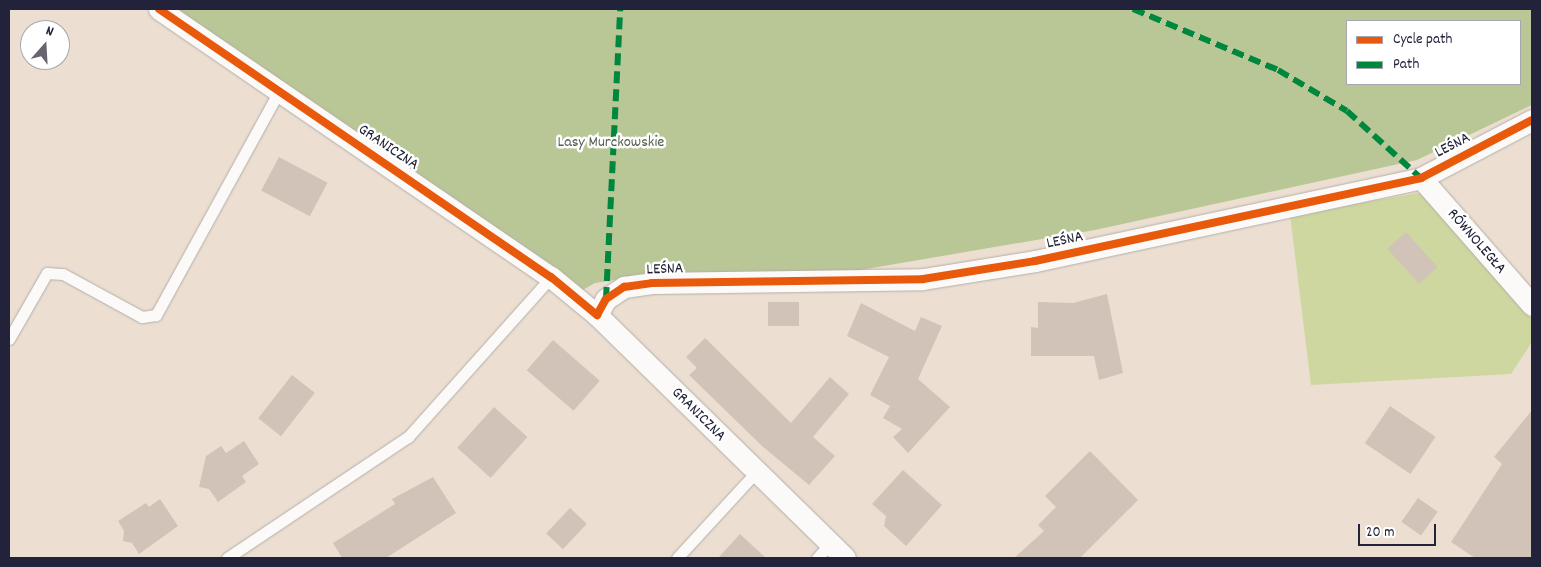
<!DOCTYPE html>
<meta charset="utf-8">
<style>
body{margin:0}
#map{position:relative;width:1541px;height:567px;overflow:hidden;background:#ecdfd2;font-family:Dekko,sans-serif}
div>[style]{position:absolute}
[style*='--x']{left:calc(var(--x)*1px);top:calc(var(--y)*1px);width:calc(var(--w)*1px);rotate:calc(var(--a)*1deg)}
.green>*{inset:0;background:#ced79f}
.forest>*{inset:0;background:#b9c797}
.building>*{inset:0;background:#d2c3b9;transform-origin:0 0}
.roads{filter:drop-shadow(0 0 1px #b5aea8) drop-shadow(0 0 1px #b5aea8)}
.service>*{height:11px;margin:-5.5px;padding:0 5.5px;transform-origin:5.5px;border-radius:5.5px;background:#fcfaf8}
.minor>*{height:21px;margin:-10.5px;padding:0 10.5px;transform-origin:10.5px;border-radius:10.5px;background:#fcfaf8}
.quiet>*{height:6px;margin-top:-3px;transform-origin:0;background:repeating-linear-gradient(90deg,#00873e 0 12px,transparent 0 18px)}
.cycleway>*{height:8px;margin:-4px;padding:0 4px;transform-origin:4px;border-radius:4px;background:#e8590c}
span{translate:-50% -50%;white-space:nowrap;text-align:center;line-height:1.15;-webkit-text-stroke:5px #fff;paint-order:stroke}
.park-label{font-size:16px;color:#565f50}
.street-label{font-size:16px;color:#22223b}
.frame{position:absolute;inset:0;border:10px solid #22223b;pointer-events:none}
.legend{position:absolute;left:1346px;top:20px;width:175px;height:65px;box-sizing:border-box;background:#fff;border:1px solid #a7a7b1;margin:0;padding:6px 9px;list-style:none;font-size:15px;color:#22223b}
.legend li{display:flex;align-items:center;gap:10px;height:25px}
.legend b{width:25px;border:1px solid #a7a7b1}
.north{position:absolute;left:20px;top:20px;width:50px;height:50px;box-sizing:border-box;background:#fff;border:1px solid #a7a7b1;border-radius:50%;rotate:19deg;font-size:14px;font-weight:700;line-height:20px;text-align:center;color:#22223b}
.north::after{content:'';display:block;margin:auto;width:18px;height:22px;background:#696470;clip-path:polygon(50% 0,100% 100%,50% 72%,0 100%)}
.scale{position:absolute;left:1358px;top:524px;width:78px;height:22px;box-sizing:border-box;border:2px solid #22223b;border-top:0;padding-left:6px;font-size:15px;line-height:18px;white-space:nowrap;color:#22223b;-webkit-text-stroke:4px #fff;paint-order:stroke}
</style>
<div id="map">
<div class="green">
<i style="clip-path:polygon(1425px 192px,1532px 319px,1532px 342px,1511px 374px,1311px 385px,1290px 215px)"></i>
</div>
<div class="forest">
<i style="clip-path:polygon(evenodd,175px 9px,1532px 9px,1532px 105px,1417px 160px,1095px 230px,819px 277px,648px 275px,595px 283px,581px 291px,175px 9px,1347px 21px,1520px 21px,1520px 84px,1347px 84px,1347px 21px)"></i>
</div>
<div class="building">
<i style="left:279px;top:157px;width:55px;height:38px;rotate:28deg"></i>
<i style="left:1406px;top:232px;width:47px;height:25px;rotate:48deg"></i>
<i style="clip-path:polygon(1107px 294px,1123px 373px,1099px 380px,1094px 356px,1031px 356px,1031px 327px,1038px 328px,1038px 302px,1073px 303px)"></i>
<i style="left:768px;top:302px;width:31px;height:24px"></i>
<i style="clip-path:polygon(861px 303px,915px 331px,921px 317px,942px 326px,918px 379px,950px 407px,908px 453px,893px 437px,902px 429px,883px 418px,890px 406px,870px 395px,889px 357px,847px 336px)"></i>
<i style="clip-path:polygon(705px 338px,791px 423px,830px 377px,849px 394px,813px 437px,835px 456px,809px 485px,762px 446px,689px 375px,697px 368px,686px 357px)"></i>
<i style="left:553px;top:340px;width:62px;height:40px;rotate:41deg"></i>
<i style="left:292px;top:375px;width:29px;height:55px;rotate:38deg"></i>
<i style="left:1390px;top:406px;width:55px;height:45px;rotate:34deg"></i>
<i style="left:494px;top:407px;width:45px;height:55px;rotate:42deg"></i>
<i style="clip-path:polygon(1532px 410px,1532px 558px,1475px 558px,1451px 542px,1502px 464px,1494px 457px)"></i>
<i style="clip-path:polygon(244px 441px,259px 464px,242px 476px,246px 482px,218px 502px,209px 489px,199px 487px,206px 456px,221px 446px,226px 453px)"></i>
<i style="clip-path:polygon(1090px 451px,1138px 500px,1080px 558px,1014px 558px,1044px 531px,1038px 525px,1056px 507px,1045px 496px)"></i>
<i style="clip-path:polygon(903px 470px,942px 505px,906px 546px,884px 526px,886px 516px,872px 504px)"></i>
<i style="clip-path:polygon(433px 477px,456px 513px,386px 558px,342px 558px,333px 543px,395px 504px,392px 499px)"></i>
<i style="left:1418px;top:498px;width:24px;height:29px;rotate:35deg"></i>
<i style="clip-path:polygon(160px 499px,178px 526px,139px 554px,132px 543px,123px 541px,124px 531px,118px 521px,146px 503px,149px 507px)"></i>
<i style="left:570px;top:508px;width:23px;height:35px;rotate:43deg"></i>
<i style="clip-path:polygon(740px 534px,766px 558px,718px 558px)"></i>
</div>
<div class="roads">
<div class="service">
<i style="--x:9;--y:339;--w:76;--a:-60.1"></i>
<i style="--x:47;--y:273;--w:16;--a:4"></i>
<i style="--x:63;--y:274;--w:90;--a:28.6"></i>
<i style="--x:142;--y:317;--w:14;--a:-8"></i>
<i style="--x:156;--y:315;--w:256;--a:-61.2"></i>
<i style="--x:227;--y:558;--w:218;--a:-33.8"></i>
<i style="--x:408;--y:437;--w:215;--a:-48.2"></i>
<i style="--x:677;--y:558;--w:117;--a:-47.4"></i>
<i style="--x:817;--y:558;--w:19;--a:-47"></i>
</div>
<div class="minor">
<i style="--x:159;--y:9;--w:475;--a:34.4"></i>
<i style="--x:551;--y:277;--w:60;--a:39.6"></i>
<i style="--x:597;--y:315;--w:347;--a:44.4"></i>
<i style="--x:1421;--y:178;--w:169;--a:48.8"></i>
<i style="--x:597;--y:315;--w:18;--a:-61"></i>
<i style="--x:606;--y:299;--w:22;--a:-34"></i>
<i style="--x:624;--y:287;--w:28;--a:-8"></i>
<i style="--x:652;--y:283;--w:271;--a:-0.8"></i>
<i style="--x:923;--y:279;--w:113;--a:-9.1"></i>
<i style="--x:1035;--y:261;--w:395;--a:-12.1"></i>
<i style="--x:1421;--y:178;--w:125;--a:-27.6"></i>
</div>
</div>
<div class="quiet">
<i style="--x:1133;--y:9;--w:157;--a:22.8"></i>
<i style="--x:1278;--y:70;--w:80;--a:30.7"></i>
<i style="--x:1347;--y:111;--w:100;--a:42.2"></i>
<i style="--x:606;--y:299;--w:290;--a:-87.2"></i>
</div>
<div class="cycleway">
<i style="--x:159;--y:9;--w:475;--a:34.4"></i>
<i style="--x:551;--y:277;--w:60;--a:39.6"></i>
<i style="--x:597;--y:315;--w:18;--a:-61"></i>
<i style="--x:606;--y:299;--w:22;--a:-34"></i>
<i style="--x:624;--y:287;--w:28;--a:-8"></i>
<i style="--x:652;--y:283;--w:271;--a:-0.8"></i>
<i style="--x:923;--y:279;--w:113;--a:-9.1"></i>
<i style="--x:1035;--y:261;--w:395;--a:-12.1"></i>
<i style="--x:1421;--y:178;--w:125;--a:-27.6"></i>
</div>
<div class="park-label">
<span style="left:611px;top:143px">Lasy Murckowskie</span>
</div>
<div class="street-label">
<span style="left:1453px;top:146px;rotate:-27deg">LEŚNA</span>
<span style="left:388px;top:148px;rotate:34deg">GRANICZNA</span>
<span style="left:1065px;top:241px;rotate:-12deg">LEŚNA</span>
<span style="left:1476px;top:242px;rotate:49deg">RÓWNOLEGŁA</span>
<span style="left:665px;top:270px;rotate:-2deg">LEŚNA</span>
<span style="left:698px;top:415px;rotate:45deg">GRANICZNA</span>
</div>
<div class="frame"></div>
<ul class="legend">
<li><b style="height:6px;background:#e8590c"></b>Cycle path</li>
<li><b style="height:6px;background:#00873e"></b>Path</li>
</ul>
<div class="north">N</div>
<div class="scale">20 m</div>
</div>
